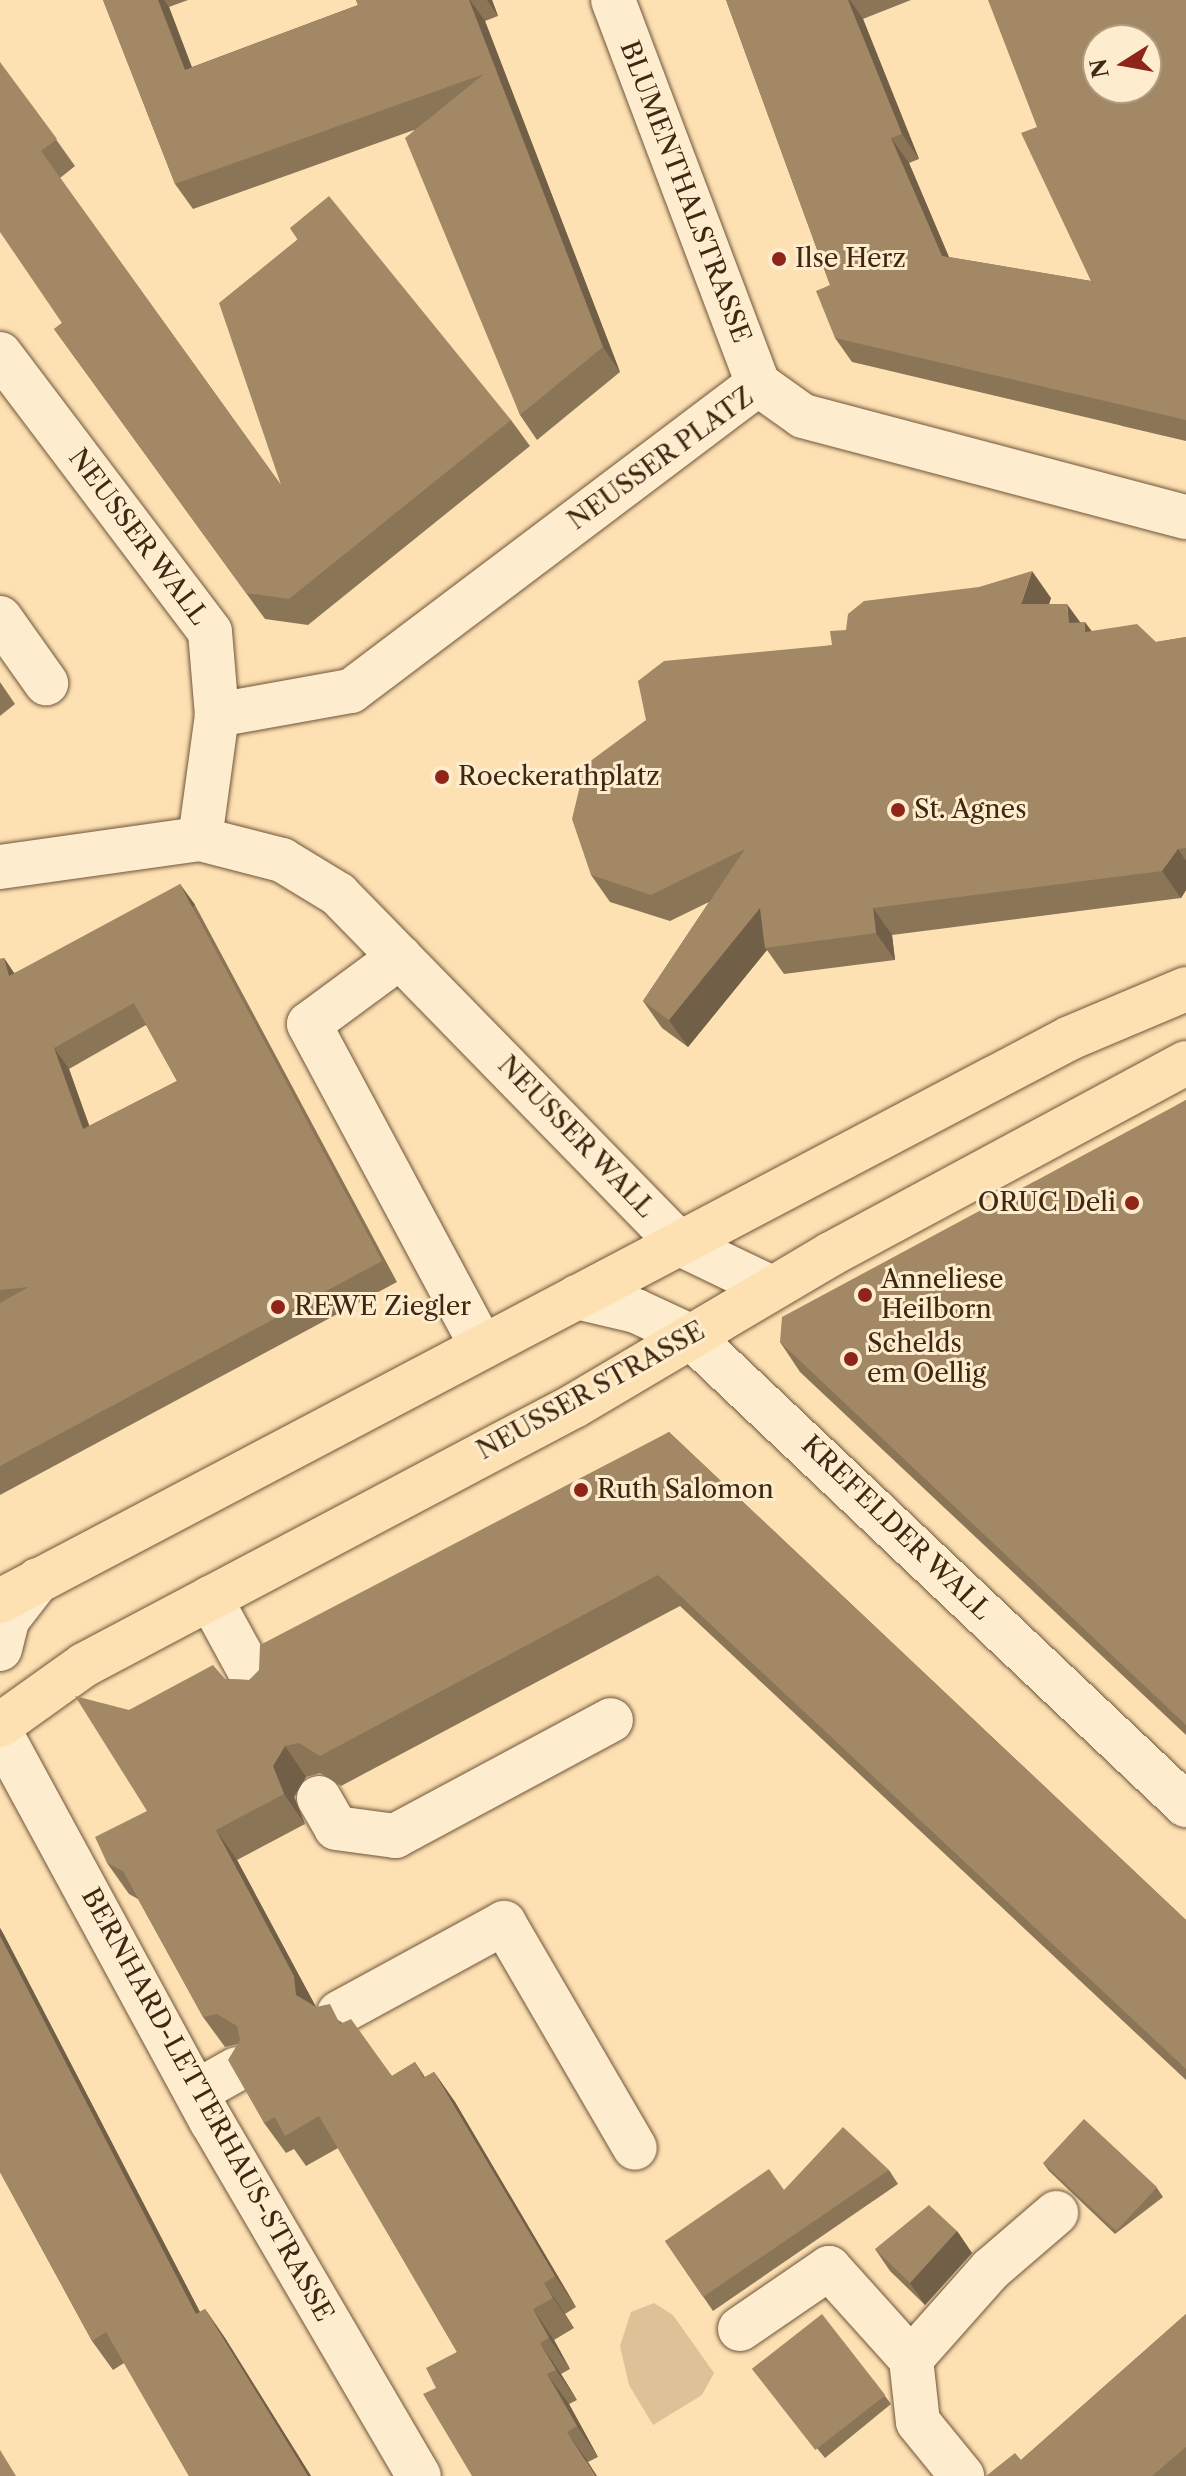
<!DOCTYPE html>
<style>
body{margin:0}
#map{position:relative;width:1186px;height:2476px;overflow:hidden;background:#fee1b3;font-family:"Libre Caslon Text",serif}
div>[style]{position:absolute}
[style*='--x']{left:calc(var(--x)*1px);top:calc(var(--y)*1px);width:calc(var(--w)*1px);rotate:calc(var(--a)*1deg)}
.green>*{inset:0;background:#dec197}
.roads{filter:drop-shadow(0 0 2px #6f563a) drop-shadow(0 0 2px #6f563a)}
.minor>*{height:44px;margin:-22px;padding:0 22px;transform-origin:22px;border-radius:22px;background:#feecce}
.major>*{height:44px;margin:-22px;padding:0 22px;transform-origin:22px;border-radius:22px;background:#fee1b3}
.wall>*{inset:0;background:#8b7557}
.shaded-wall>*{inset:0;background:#715f47;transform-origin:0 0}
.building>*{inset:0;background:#a28865;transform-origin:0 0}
.dots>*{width:22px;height:22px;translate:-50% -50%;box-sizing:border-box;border:4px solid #feecce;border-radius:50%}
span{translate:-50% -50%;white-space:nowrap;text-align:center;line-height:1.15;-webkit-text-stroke:6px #feecce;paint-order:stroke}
.street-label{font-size:26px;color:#3f2711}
.poi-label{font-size:26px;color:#3f2711}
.left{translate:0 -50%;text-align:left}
.right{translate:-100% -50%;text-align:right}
.north{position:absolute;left:1082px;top:24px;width:80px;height:80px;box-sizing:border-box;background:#feecce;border:2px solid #b29d82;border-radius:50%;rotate:259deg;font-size:22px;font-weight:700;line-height:32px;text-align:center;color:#3f2711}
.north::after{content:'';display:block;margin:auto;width:28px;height:36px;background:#8f2418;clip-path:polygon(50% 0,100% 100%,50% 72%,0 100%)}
</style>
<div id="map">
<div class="green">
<i style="clip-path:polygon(654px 2303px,673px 2315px,714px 2373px,702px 2395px,653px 2425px,629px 2385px,620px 2346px,631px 2312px)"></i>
</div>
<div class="roads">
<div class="minor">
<i style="--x:613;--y:0;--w:410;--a:69.3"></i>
<i style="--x:0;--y:354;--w:348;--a:52.9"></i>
<i style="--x:210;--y:632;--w:83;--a:85.2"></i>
<i style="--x:217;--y:715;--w:125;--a:97.8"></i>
<i style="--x:0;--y:618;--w:80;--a:54.7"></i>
<i style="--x:217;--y:715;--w:136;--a:-10.2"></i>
<i style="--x:351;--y:691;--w:510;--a:-37.03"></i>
<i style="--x:758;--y:384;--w:55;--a:35.4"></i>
<i style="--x:803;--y:416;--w:396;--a:14.8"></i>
<i style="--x:0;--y:867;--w:202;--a:-8"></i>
<i style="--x:200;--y:839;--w:85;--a:14.4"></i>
<i style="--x:282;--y:860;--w:66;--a:31.3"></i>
<i style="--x:338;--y:894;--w:489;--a:45.7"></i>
<i style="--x:680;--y:1244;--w:102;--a:25.6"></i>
<i style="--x:400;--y:957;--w:113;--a:143.6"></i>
<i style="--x:309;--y:1024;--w:366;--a:61.8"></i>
<i style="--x:577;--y:1297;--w:61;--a:13.3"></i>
<i style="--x:636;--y:1311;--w:60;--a:24.8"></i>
<i style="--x:690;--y:1336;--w:683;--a:43.4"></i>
<i style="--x:210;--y:1598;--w:102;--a:61.4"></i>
<i style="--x:0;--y:1649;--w:30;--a:-76"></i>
<i style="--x:7;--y:1620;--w:51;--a:-52.2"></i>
<i style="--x:0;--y:1732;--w:444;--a:61.5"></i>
<i style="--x:212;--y:2122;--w:410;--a:59.7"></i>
<i style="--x:319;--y:1798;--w:34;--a:60"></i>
<i style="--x:336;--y:1828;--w:60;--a:7.7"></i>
<i style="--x:395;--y:1836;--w:245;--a:-28.2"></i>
<i style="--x:339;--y:2013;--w:188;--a:-28.6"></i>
<i style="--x:504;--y:1923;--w:260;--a:59.8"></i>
<i style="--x:196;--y:2092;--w:47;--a:-29.3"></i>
<i style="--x:740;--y:2329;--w:108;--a:-34.4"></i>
<i style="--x:829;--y:2268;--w:122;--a:48"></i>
<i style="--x:911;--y:2359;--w:63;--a:83.7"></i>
<i style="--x:918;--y:2422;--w:70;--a:50.8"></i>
<i style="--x:911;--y:2359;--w:120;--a:-48.4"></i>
<i style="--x:991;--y:2269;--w:86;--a:-40.7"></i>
</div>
<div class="major">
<i style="--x:0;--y:1601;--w:1209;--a:-27.75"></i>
<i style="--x:1070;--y:1038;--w:126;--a:-22.9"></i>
<i style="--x:0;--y:1725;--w:103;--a:-35.5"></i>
<i style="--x:84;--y:1665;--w:554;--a:-27.86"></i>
<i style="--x:574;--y:1406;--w:299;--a:-30.6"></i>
<i style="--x:831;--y:1254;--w:403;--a:-28.3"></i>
</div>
</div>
<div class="wall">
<i style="clip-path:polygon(103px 0,188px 0,169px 7px,192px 67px,358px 5px,356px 0,492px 0,498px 16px,485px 21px,620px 372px,537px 440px,520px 415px,414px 130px,193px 209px,175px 184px)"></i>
<i style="clip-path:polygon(726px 0,911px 0,863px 19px,919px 159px,909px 163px,949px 257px,1091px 281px,1037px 127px,1186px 0,1186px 441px,852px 362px,835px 338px,830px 285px)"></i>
<i style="clip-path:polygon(30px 103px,75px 166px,60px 178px,281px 485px,298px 240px,290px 228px,511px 420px,530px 446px,308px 625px,265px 619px,54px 329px,62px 323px)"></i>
<i style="clip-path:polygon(1051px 598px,1049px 604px,1080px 622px,1092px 631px,1156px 642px,1186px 637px,1186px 890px,1181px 898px,892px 935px,895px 960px,784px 974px,767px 950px,688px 1047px,662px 1028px,643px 1001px,709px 902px,670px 921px,610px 902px,591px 875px,832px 645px,846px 630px)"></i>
<i style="clip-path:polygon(0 682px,15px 704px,0 716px)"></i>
<i style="clip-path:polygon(evenodd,195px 905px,397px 1282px,0 1495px,0 959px,4px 958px,14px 973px,195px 905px,146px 1025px,177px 1081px,89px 1126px,69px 1069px,146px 1025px)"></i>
<i style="clip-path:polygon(1186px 1100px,1186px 1735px,800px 1372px,780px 1342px)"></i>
<i style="clip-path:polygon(669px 1432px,1186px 1920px,1186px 2080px,680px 1606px,341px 1786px,320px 1773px,306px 1777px,294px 1797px,305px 1824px,237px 1860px,316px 2007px,343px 2023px,392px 2076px,415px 2062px,425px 2077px,434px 2072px,455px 2102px,576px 2307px,565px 2314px,574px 2328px,554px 2340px,570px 2369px,561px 2374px,577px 2400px,569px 2404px,598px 2457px,588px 2462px,436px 2388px,457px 2352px,338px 2148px,306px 2166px,294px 2149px,286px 2153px,264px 2123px,238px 2044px,225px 2047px,203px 2017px,138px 1899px,129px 1894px,107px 1863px,147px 1811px,129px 1710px,225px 1679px,249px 1680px)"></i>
<i style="clip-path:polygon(0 1928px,4px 1935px,200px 2312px,205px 2309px,225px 2338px,311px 2476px,189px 2476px,124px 2363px,113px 2370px,92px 2341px,0 2172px)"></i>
<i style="clip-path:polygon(1043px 2163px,1157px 2188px,1163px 2197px,1115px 2234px,1049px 2171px)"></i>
<i style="clip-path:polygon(889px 2170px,898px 2184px,713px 2311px,665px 2241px,784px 2190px)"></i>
<i style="clip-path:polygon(957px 2231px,972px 2253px,925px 2305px,890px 2271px,875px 2249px)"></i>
<i style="clip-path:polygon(1186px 2314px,1186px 2476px,986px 2476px,1021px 2460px)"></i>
<i style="clip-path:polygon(753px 2370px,885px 2396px,891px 2404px,825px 2458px)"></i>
</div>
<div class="shaded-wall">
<i style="clip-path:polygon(158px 0,164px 0,169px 7px,202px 95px,185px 70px)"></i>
<i style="clip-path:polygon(469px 0,470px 0,485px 21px,620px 372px,603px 347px)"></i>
<i style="clip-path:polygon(487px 0,492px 0,498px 16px)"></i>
<i style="clip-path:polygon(848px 0,850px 0,863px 19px,919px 159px,902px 134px)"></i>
<i style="clip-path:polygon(891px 138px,909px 163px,959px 281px,942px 256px)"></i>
<i style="clip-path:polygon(1032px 571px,1051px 598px,1040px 631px,1021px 604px)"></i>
<i style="clip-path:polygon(1067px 604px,1085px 629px,1085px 622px,1104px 648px,1069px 623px)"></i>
<i style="clip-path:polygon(1178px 849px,1186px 861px,1186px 890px,1181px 898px,1162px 871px)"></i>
<i style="left:180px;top:884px;width:26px;height:428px;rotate:54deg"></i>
<i style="clip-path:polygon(760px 908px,765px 948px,767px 950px,688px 1047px,669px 1020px)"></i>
<i style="clip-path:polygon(873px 908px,892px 935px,895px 960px,876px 933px)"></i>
<i style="clip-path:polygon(4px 958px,18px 979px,9px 976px)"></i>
<i style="clip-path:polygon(54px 1048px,69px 1069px,98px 1150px,83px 1129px)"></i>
<i style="clip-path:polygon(285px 1746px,306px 1777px,294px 1797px,305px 1824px,284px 1794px,273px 1766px)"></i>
<i style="clip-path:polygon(216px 1830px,237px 1860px,316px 2007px,296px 1995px)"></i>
<i style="clip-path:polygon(0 1928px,4px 1935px,216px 2343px,196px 2314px,0 1936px)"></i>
<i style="clip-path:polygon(434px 2072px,455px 2102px,576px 2307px,555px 2276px)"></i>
<i style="clip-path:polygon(957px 2231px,972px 2253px,925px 2305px,910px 2283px)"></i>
<i style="clip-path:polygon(544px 2283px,565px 2314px,574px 2328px,553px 2298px)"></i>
<i style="clip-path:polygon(205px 2309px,225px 2338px,311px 2476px,308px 2476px)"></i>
<i style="clip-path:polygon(533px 2309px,554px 2340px,570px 2369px,549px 2338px)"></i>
<i style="clip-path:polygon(540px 2343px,561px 2374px,577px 2400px,556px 2370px)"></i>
<i style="clip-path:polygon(547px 2374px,569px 2404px,598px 2457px,577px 2426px)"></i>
<i style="clip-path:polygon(567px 2432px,588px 2462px,597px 2476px,595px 2476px)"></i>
</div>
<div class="building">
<i style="clip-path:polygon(103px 0,158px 0,185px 70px,358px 5px,356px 0,469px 0,603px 347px,520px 415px,405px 138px,484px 74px,175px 184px)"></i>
<i style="clip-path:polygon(evenodd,726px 0,848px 0,902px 134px,891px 138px,942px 256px,1091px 281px,1021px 133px,1037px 127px,988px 0,1186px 0,1186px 420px,835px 338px,816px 291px,830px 285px,726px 0,1098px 40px,1146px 40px,1146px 88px,1098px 88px,1098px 40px)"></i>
<i style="clip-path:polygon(0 62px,57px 139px,41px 151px,281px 485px,219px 303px,298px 239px,290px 228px,329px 196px,511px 420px,289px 599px,246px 593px,54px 329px,62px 323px,0 232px)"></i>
<i style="clip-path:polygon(1032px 571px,1021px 604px,1067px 604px,1069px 623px,1085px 622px,1085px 632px,1137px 624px,1156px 642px,1186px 637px,1186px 848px,1178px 849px,1162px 871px,873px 908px,876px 933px,765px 948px,760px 908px,669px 1020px,643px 1001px,745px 849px,651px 895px,591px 875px,572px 819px,585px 765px,646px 720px,638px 681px,664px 661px,832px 645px,830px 631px,846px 630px,848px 614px,864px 601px,979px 587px)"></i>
<i style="clip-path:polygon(evenodd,180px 884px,382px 1261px,0 1466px,0 1303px,29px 1287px,0 1290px,0 959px,4px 958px,9px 976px,180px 884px,134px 1003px,177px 1081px,83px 1129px,54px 1048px,134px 1003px)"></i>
<i style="clip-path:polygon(1186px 1100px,1186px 1725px,780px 1342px,782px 1317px)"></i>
<i style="clip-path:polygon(669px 1432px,1186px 1920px,1186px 2069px,658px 1575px,320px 1756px,299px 1743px,285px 1746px,273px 1766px,284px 1794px,216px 1830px,294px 1976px,296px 1995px,316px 2007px,330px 2004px,340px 2024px,351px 2019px,392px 2076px,415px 2062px,423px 2078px,434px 2072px,555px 2276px,544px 2283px,553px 2298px,533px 2309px,549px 2338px,540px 2343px,556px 2370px,547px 2374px,577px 2426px,567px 2432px,595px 2476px,472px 2476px,423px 2394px,436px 2388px,426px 2368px,457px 2352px,319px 2116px,285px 2136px,275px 2117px,264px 2123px,228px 2060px,240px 2040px,237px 2026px,217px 2014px,203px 2017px,123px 1871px,107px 1863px,95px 1837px,147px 1811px,75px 1696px,129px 1710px,213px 1665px,225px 1679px,249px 1680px,259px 1670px,260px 1645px)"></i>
<i style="clip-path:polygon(0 1936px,196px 2314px,205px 2309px,308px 2476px,189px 2476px,106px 2332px,92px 2341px,0 2172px)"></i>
<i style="left:1084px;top:2119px;width:100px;height:60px;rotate:43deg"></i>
<i style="clip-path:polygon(843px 2127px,889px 2170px,703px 2297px,665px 2241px,769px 2169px,784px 2190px)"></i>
<i style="clip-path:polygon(929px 2205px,957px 2231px,910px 2283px,875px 2249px)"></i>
<i style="left:822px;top:2314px;width:103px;height:89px;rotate:52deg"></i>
<i style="clip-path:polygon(1186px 2314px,1186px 2447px,1152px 2476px,986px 2476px,1015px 2453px,1021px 2460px)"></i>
<i style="clip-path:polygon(0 2450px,16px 2476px,0 2476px)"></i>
</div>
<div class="dots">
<i style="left:779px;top:259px;background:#8f2418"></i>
<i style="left:442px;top:777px;background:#8f2418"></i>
<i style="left:898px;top:810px;background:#8f2418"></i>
<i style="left:1132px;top:1203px;background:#8f2418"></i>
<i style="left:865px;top:1295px;background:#8f2418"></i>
<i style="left:278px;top:1307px;background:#8f2418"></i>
<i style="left:851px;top:1359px;background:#8f2418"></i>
<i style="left:581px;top:1490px;background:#8f2418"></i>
</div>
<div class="street-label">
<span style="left:685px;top:192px;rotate:69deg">BLUMENTHALSTRASSE</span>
<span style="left:661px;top:459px;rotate:-36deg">NEUSSER PLATZ</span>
<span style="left:138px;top:537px;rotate:53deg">NEUSSER WALL</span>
<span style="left:576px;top:1137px;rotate:46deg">NEUSSER WALL</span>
<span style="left:591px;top:1391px;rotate:-29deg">NEUSSER STRASSE</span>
<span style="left:896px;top:1528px;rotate:44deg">KREFELDER WALL</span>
<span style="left:207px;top:2105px;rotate:61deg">BERNHARD-LETTERHAUS-STRASSE</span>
</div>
<div class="poi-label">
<span class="left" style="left:795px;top:259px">Ilse Herz</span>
<span class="left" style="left:458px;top:777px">Roeckerathplatz</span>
<span class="left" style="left:914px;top:810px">St. Agnes</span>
<span class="right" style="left:1116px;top:1203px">ORUC Deli</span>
<span class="left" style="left:881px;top:1295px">Anneliese<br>Heilborn</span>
<span class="left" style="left:294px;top:1307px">REWE Ziegler</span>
<span class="left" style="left:867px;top:1359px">Schelds<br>em Oellig</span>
<span class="left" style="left:597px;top:1490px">Ruth Salomon</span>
</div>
<div class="north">N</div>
</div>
